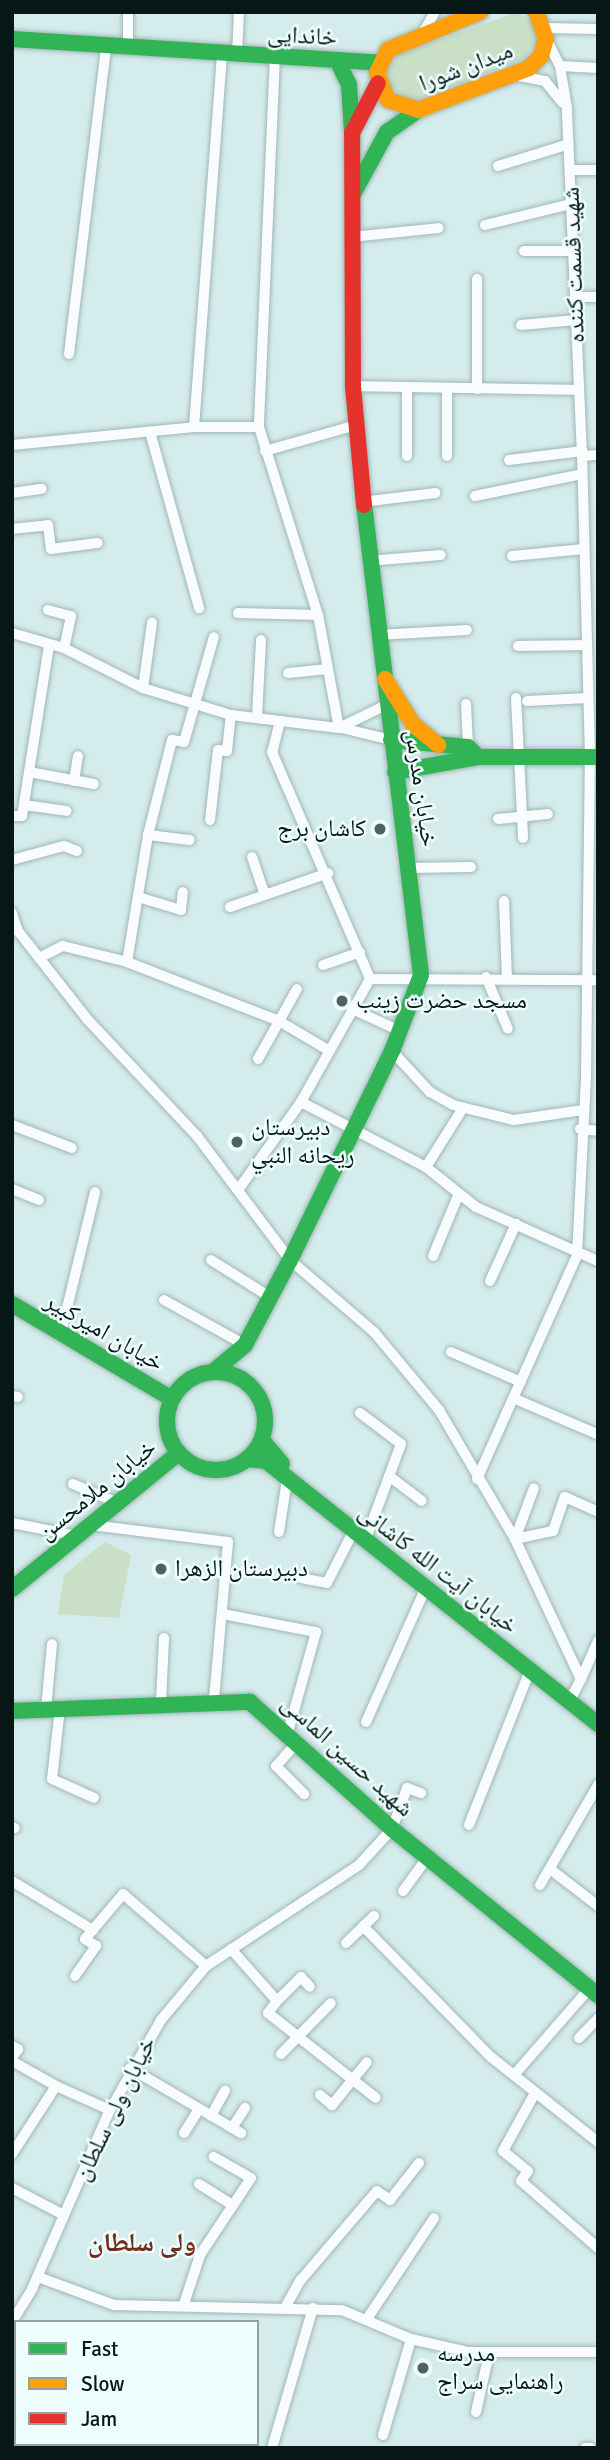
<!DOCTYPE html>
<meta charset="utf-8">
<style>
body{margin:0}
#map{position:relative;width:610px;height:2460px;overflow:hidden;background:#d4ecec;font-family:Signika,"Noto Naskh Arabic",sans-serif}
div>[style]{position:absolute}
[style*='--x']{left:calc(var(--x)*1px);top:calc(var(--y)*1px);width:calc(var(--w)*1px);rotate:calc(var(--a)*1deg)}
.green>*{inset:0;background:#c9e0c7}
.roads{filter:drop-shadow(0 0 2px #a2b6b5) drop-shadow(0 0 2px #a2b6b5)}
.street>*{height:10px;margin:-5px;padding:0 5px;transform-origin:5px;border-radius:5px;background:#f9fcfc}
.fast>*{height:16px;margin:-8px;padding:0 8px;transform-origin:8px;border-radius:8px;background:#30b455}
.fast>.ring{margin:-8px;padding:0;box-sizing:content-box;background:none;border:16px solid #30b455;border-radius:50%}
.slow>*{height:16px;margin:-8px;padding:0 8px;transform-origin:8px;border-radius:8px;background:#ff9f0a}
.jam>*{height:16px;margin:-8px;padding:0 8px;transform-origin:8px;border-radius:8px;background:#e5322d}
.dots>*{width:19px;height:19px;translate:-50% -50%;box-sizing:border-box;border:4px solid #edfefd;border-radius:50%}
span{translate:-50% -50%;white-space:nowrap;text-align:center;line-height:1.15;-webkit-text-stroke:5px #edfefd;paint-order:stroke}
.street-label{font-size:24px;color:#061716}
.poi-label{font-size:24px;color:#061716}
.right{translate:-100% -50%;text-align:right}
.left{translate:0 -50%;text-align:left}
.neighbourhood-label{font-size:26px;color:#722e1c;font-weight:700}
.frame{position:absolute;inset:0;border:14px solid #061716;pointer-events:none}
.legend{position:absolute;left:14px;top:2320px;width:245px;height:126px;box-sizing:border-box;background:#edfefd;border:2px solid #91a2a1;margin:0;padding:9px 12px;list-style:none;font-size:21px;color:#061716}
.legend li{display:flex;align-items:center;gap:14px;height:35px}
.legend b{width:35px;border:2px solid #91a2a1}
</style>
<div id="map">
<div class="green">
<i style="clip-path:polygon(518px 12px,537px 27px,538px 44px,524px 59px,412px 102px,388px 85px,387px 73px,398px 54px)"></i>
<i style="clip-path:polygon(105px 1542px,131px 1555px,119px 1618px,58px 1614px,64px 1575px)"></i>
</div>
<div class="roads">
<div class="street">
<i style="--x:128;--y:12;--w:36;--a:90"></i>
<i style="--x:545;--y:28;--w:53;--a:1.1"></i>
<i style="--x:422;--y:35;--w:26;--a:-61"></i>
<i style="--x:237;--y:55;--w:43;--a:-87.3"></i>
<i style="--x:275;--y:56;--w:371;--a:92.5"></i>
<i style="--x:259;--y:427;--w:197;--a:72.6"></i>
<i style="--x:318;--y:615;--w:115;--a:79.5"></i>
<i style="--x:560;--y:66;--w:38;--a:3"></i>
<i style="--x:514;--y:75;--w:32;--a:11"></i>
<i style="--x:545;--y:81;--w:28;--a:51"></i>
<i style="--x:498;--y:166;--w:74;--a:-17.2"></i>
<i style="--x:570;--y:170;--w:28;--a:0"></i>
<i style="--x:485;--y:225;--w:89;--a:-13.7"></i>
<i style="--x:351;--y:237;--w:88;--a:-5.8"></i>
<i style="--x:524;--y:251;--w:49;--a:0"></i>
<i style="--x:477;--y:279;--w:110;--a:90"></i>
<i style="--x:575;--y:297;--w:23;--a:0"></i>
<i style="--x:521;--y:325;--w:55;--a:-5.2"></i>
<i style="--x:69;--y:354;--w:309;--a:-83.1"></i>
<i style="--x:353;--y:386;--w:226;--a:1"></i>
<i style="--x:407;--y:388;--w:68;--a:90"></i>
<i style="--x:447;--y:390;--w:66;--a:90"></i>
<i style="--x:194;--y:427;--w:374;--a:-85.7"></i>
<i style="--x:150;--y:432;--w:183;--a:74.4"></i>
<i style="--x:12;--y:445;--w:183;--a:-5.6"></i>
<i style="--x:194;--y:427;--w:65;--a:0"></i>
<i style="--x:265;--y:451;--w:95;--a:-15.9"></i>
<i style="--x:582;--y:456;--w:16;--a:-4"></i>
<i style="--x:509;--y:460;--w:74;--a:-7"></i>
<i style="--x:12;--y:493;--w:30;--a:-8"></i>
<i style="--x:475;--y:496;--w:109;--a:-11.6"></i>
<i style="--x:362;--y:502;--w:74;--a:-7"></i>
<i style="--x:12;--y:529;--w:36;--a:-6"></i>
<i style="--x:48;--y:525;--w:24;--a:83"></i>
<i style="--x:51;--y:549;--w:47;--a:-7.3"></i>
<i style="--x:512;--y:556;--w:72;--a:-5.6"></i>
<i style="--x:368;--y:561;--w:73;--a:-4.7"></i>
<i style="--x:48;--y:610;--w:24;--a:15"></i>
<i style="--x:71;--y:616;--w:33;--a:102"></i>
<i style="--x:238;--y:613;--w:80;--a:1.4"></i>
<i style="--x:12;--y:633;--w:54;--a:16.1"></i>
<i style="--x:64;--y:648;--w:89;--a:26.9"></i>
<i style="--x:143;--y:688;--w:92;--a:17.1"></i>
<i style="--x:231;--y:715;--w:109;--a:6.9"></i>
<i style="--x:339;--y:728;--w:52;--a:-26.1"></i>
<i style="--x:377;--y:635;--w:90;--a:-3.2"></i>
<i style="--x:518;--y:646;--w:69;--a:-0.8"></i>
<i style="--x:288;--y:673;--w:40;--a:-5.7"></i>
<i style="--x:143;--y:688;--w:66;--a:-82.1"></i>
<i style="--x:516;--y:698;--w:140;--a:87.1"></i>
<i style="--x:527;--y:701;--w:61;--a:-2.8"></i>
<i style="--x:466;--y:704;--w:43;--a:87.3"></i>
<i style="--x:257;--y:717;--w:77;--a:-87"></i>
<i style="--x:280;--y:721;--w:32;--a:104"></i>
<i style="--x:272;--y:752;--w:247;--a:66.6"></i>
<i style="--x:342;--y:728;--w:50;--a:13.8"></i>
<i style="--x:29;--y:772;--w:66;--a:10.5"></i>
<i style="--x:74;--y:781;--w:25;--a:-81"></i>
<i style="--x:24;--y:805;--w:43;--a:7.9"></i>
<i style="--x:12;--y:816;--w:10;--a:0"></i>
<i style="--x:22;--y:816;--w:173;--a:-81"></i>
<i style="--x:498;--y:819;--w:50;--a:-5.7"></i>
<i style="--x:210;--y:820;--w:70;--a:-83.5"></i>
<i style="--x:218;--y:750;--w:9;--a:6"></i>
<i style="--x:227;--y:751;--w:36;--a:-84"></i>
<i style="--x:148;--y:835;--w:42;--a:6.8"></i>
<i style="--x:252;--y:857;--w:40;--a:71.1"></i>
<i style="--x:12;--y:860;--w:54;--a:-15.1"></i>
<i style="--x:64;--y:846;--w:14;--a:21"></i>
<i style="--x:409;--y:868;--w:62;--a:-0.9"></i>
<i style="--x:138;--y:897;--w:45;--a:16.8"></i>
<i style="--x:181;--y:910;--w:18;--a:-84"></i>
<i style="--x:504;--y:901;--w:77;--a:87.8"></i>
<i style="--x:230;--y:907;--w:104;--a:-19.1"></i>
<i style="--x:12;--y:913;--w:19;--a:72"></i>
<i style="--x:18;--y:931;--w:113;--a:51.8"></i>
<i style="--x:88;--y:1020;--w:159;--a:46.8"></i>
<i style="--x:197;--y:1136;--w:155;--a:53.1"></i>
<i style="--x:290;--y:1260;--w:111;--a:40.6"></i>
<i style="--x:374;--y:1332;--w:102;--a:50.2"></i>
<i style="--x:439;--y:1410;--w:150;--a:59.5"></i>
<i style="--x:515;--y:1539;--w:155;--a:64.8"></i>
<i style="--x:581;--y:1679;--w:20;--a:117"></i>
<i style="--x:39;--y:958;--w:27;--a:-27"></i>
<i style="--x:63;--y:946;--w:66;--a:14"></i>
<i style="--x:127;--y:962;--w:163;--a:21.2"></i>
<i style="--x:279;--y:1021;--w:57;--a:30.6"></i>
<i style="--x:127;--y:962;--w:129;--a:-80.6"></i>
<i style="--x:148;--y:835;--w:98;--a:-75.8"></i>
<i style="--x:172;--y:740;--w:12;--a:9"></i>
<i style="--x:184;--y:742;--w:109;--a:-74.1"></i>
<i style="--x:323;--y:965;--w:39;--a:-19"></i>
<i style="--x:486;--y:977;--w:56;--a:67.1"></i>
<i style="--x:370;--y:979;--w:228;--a:0.3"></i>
<i style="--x:352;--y:1009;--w:53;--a:24.6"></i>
<i style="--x:392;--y:1051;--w:56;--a:47.2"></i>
<i style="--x:430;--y:1092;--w:26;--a:29"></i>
<i style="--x:453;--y:1105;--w:63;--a:13.8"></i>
<i style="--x:514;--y:1120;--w:70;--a:-8.2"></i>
<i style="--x:258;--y:1059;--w:80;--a:-60.9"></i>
<i style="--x:301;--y:1102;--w:141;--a:27.5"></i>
<i style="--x:426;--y:1167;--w:64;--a:38.7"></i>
<i style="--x:476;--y:1207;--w:133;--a:23.9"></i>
<i style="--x:12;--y:1125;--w:64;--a:21"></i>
<i style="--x:580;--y:1129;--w:18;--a:6"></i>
<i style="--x:426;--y:1167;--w:70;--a:-57.9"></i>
<i style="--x:12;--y:1189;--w:29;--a:22"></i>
<i style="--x:238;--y:1190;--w:108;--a:-54.4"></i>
<i style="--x:301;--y:1102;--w:141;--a:-60.7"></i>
<i style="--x:433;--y:1256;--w:65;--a:-67.4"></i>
<i style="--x:211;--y:1260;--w:70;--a:32.1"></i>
<i style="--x:490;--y:1281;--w:63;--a:-65.5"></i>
<i style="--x:164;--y:1300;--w:93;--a:29.1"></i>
<i style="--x:61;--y:1333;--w:145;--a:-76.4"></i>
<i style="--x:451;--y:1352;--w:76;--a:23.2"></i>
<i style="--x:12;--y:1396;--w:6;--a:9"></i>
<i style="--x:513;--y:1398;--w:91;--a:23.2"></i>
<i style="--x:360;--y:1413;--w:51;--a:37.1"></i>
<i style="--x:401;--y:1444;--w:95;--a:110.3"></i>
<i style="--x:389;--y:1476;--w:41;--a:37.1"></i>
<i style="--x:477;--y:1479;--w:245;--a:-65.9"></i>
<i style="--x:577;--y:1255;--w:179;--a:-87.1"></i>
<i style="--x:586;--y:1076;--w:319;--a:-89.3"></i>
<i style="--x:590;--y:757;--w:301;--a:-91.5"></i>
<i style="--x:582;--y:456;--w:348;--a:-92.5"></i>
<i style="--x:567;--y:108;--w:43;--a:-99.5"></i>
<i style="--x:560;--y:66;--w:30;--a:-117"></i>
<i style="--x:73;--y:1484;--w:49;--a:22.9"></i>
<i style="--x:12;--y:1523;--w:66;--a:11.3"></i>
<i style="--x:91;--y:1525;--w:138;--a:7.1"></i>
<i style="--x:228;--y:1542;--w:158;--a:95.1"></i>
<i style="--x:279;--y:1532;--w:53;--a:-81.3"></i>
<i style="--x:515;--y:1539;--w:39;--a:-12"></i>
<i style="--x:553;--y:1531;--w:36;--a:-71"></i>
<i style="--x:565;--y:1497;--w:36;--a:24"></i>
<i style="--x:515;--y:1539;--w:54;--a:-69.6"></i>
<i style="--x:301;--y:1578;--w:26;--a:11"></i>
<i style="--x:327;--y:1583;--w:57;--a:-63"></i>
<i style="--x:223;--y:1614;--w:95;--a:11"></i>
<i style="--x:316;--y:1632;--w:104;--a:105.6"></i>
<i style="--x:581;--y:1679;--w:42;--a:-65.9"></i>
<i style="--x:161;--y:1702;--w:64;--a:-87.3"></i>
<i style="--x:60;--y:1708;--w:71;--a:96.4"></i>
<i style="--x:52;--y:1779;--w:46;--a:24.3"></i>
<i style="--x:46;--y:1709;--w:65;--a:-84.7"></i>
<i style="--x:366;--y:1722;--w:148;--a:-66"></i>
<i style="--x:298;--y:1741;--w:33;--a:131"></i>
<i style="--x:276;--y:1766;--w:40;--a:45"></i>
<i style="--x:469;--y:1825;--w:167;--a:-68.5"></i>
<i style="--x:12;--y:1827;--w:3;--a:18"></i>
<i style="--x:550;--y:1869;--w:61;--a:37.6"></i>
<i style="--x:12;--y:1881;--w:95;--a:31.2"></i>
<i style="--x:540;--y:1885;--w:116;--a:-59.9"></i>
<i style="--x:403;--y:1891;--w:41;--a:-54"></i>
<i style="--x:363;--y:1926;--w:183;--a:45.7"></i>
<i style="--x:491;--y:2057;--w:137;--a:38.5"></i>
<i style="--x:346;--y:1943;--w:39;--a:-44"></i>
<i style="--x:231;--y:1949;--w:69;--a:48.5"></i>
<i style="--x:277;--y:2001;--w:15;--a:127"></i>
<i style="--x:268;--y:2013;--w:137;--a:38.2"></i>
<i style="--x:75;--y:1976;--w:37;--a:-55"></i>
<i style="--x:96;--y:1946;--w:13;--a:-148"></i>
<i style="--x:85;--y:1939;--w:59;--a:-49.8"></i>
<i style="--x:123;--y:1894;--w:110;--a:40.9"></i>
<i style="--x:277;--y:2001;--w:34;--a:-45"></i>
<i style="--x:301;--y:1977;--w:13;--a:48"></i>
<i style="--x:579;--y:2038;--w:28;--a:-46"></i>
<i style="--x:12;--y:2046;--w:7;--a:27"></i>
<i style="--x:18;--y:2049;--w:11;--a:124"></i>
<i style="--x:281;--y:2054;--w:71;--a:-45.6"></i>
<i style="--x:12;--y:2061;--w:51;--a:29.6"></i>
<i style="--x:130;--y:2068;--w:129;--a:30.4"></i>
<i style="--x:514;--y:2075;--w:116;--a:-48.9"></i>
<i style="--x:535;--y:2093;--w:66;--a:118.9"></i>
<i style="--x:503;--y:2151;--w:32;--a:39"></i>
<i style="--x:528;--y:2171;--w:12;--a:125"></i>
<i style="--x:521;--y:2181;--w:102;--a:41"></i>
<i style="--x:320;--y:2095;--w:16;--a:40"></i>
<i style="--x:332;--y:2105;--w:55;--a:-50.9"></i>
<i style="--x:211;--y:2116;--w:29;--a:-61"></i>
<i style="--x:232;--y:2128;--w:24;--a:-57"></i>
<i style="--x:184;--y:2133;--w:28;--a:-58"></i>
<i style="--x:12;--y:2154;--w:81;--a:-57.1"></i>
<i style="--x:56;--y:2086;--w:59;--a:24"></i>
<i style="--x:199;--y:2184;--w:40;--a:32"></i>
<i style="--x:12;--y:2188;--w:56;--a:27.5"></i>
<i style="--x:38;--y:2277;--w:81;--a:20.2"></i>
<i style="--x:114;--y:2305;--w:228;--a:1.3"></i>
<i style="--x:342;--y:2310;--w:75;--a:22.8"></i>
<i style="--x:411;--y:2339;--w:58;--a:12.8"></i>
<i style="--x:468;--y:2352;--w:130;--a:0"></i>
<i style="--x:184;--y:2304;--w:52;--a:-71.9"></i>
<i style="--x:200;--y:2255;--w:92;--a:-56.5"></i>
<i style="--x:251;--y:2178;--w:43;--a:-150.4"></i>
<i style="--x:286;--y:2306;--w:29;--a:-61"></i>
<i style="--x:300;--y:2281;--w:118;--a:-49.5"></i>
<i style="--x:377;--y:2191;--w:16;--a:35"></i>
<i style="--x:390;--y:2200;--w:47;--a:-51.9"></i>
<i style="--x:367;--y:2319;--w:121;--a:-56.4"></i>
<i style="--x:13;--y:2320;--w:36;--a:-58"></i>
<i style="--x:32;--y:2289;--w:195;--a:-66.5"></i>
<i style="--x:110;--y:2110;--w:103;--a:-60.5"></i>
<i style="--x:161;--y:2020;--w:70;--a:-50.2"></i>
<i style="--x:206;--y:1966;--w:183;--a:-33.4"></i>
<i style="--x:359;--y:1865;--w:49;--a:-47.5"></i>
<i style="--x:392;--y:1829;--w:44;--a:-69.9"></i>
<i style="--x:407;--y:1788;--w:15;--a:20"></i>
<i style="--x:476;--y:2412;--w:59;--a:-77.4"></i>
<i style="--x:383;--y:2435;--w:100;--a:-73.7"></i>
<i style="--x:122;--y:2444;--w:4;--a:63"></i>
<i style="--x:232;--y:2444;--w:8;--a:30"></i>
<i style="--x:97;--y:2448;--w:6;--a:-45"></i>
<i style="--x:272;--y:2448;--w:146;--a:-73.7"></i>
<i style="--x:585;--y:2448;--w:6;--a:0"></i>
</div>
<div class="fast">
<i style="--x:12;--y:39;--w:369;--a:3.7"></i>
<i style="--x:337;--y:60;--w:28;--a:64"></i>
<i style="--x:349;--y:85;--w:47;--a:86.3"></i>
<i style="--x:353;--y:194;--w:71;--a:-61.3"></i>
<i style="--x:387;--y:132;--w:38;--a:-35"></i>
<i style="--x:391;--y:740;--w:77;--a:5.2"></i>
<i style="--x:468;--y:747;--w:14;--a:45"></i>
<i style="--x:395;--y:772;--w:84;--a:-10.2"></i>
<i style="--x:478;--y:757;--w:120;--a:0"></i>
<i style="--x:12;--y:1304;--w:186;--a:30.7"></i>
<i style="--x:214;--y:1371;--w:40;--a:-40"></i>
<i style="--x:245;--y:1345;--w:96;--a:-62.1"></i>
<i style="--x:290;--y:1260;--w:233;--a:-64"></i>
<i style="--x:392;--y:1051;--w:81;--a:-69.1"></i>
<i style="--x:421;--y:975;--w:473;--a:-96.9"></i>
<i class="ring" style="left:167px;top:1372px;width:82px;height:82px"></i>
<i style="--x:262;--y:1440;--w:31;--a:50"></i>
<i style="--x:247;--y:1459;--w:19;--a:6"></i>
<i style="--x:266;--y:1461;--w:424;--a:38.4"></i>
<i style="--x:12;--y:1589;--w:215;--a:-39.2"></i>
<i style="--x:12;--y:1711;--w:238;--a:-2.2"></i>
<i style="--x:250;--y:1702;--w:191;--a:41.8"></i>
<i style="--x:392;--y:1829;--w:265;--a:38.9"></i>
</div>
<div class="slow">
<i style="--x:480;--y:12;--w:100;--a:157.6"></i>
<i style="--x:388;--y:50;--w:25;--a:116"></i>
<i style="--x:377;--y:73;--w:29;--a:68"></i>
<i style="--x:388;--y:100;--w:32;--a:18"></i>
<i style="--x:418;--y:110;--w:119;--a:-20.7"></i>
<i style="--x:529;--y:68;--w:17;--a:-45"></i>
<i style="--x:541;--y:56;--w:18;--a:-74"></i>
<i style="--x:546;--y:39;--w:29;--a:-110"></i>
<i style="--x:385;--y:679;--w:53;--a:58.1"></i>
<i style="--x:413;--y:724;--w:33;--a:40"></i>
</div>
<div class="jam">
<i style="--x:364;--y:505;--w:120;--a:-95.3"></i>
<i style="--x:353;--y:386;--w:253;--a:-90.2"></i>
<i style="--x:352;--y:133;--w:56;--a:-62.5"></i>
</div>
</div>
<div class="dots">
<i style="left:380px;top:829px;background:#4e6261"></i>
<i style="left:342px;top:1001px;background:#4e6261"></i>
<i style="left:237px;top:1142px;background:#4e6261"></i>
<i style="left:161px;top:1569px;background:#4e6261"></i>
<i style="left:423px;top:2368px;background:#4e6261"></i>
</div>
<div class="street-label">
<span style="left:302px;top:36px;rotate:3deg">خاندایی</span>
<span style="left:466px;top:67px;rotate:-21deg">میدان شورا</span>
<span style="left:574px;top:265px;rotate:-92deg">شهید قسمت کننده</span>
<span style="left:421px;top:788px;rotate:82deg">خیابان مدرس</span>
<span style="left:104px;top:1332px;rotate:30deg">خیابان امیرکبیر</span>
<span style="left:97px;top:1490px;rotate:-39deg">خیابان ملامحسن</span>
<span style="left:438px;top:1569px;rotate:38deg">خیابان آیت الله کاشانی</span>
<span style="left:347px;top:1756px;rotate:42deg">شهید حسین الماسی</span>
<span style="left:115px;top:2109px;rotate:-64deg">خیابان ولی سلطان</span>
</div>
<div class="poi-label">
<span class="right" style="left:366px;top:829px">کاشان برج</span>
<span class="left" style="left:356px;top:1001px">مسجد حضرت زینب</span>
<span class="left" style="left:251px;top:1142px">دبيرستان<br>ريحانه النبي</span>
<span class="left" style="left:175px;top:1569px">دبیرستان الزهرا</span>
<span class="left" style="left:437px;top:2368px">مدرسه<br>راهنمایی سراج</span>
</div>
<div class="neighbourhood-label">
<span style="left:142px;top:2244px">ولی سلطان</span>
</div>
<div class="frame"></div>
<ul class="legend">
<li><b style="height:9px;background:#30b455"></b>Fast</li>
<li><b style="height:9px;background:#ff9f0a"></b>Slow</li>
<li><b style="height:9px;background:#e5322d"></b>Jam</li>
</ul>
</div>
